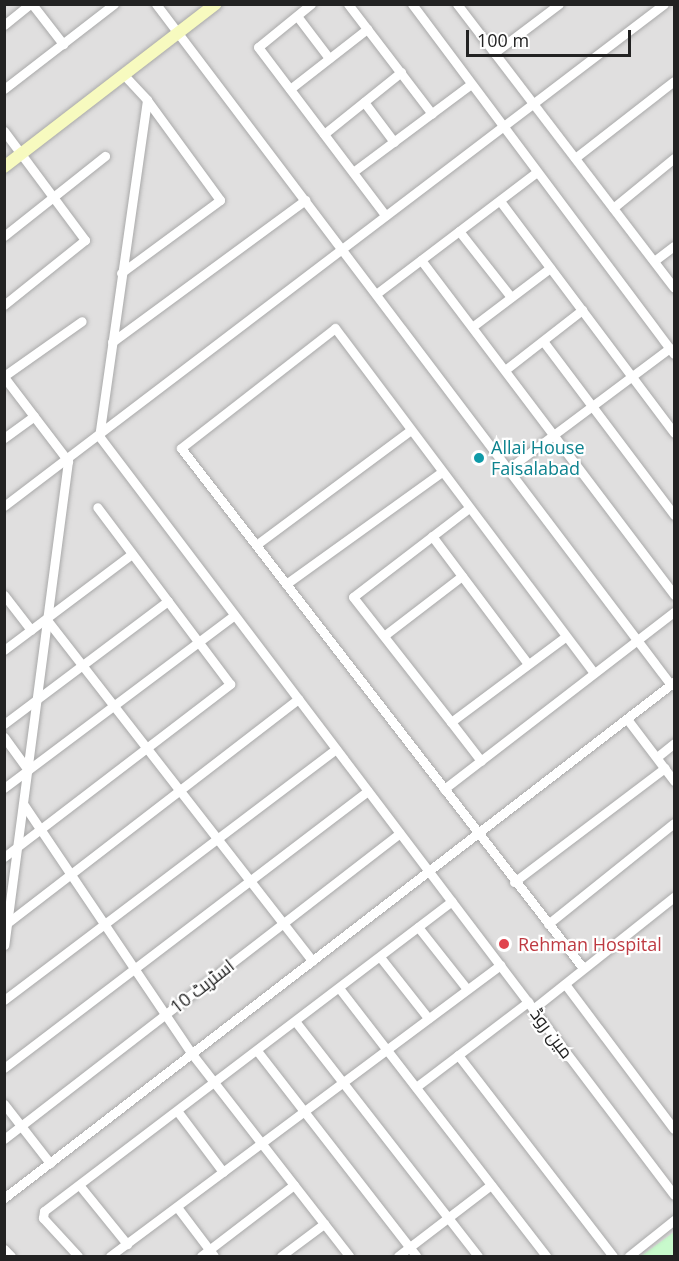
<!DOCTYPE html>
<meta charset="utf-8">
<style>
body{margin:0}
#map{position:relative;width:679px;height:1261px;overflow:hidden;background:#f2efe9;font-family:"Open Sans",Cairo,sans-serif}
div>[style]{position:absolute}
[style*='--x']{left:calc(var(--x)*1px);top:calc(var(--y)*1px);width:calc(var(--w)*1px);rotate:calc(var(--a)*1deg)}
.residential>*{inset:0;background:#e0dfdf;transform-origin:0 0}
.park>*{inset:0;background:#c8facc}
.roads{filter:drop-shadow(0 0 2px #a9a9a9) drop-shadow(0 0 2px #a9a9a9)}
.street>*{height:9px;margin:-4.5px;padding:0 4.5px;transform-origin:4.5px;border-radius:4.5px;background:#fff}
.secondary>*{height:12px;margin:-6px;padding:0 6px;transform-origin:6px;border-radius:6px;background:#f7fabf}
.dots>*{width:16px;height:16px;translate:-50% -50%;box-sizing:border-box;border:3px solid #fff;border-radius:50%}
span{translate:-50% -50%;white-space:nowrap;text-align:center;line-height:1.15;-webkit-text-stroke:4.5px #fff;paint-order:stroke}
.culture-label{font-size:18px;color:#0d838f}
.left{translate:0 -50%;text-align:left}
.health-label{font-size:18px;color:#be3a42}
.street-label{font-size:18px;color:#222}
.frame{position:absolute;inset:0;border:6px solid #222;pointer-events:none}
.scale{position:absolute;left:466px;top:30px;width:165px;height:27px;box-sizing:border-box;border:3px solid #222;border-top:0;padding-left:8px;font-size:18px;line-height:21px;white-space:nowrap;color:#222;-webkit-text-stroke:4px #fff;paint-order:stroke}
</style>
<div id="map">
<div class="residential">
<i style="left:5px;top:5px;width:669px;height:1251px"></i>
</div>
<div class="park">
<i style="clip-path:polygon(674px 1232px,674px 1256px,641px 1256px)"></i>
</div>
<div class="roads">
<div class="street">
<i style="--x:32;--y:4;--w:51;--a:52.2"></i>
<i style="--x:156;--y:4;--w:854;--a:52.9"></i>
<i style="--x:311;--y:4;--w:68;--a:140.9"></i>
<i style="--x:258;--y:47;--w:211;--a:52.9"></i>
<i style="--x:348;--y:4;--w:138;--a:52.6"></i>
<i style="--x:412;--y:4;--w:437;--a:53.2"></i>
<i style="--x:457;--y:4;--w:357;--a:52.6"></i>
<i style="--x:297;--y:16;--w:53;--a:52.7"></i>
<i style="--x:4;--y:25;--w:33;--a:-39"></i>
<i style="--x:494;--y:53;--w:81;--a:-37"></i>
<i style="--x:124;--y:75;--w:34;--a:47"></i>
<i style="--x:147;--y:100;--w:339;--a:98.1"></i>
<i style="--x:99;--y:436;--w:952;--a:52.85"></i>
<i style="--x:4;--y:89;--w:139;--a:-37.7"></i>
<i style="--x:290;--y:89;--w:98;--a:-37.9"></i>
<i style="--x:364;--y:102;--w:50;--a:53.1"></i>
<i style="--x:4;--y:131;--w:136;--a:53.4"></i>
<i style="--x:85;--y:240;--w:104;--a:141.3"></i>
<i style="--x:324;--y:134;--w:99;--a:-38.8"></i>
<i style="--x:575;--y:158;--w:125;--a:-37.9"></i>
<i style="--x:353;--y:172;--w:147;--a:-36.7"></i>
<i style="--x:500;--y:201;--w:290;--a:53.1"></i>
<i style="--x:613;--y:208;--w:79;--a:-39.3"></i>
<i style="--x:459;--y:231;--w:84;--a:51.8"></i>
<i style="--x:4;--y:236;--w:129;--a:-38.4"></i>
<i style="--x:421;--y:260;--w:420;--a:52.9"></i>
<i style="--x:654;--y:261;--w:25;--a:-37"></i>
<i style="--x:121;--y:273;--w:123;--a:-36.4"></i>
<i style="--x:220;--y:200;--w:124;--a:-126.1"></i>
<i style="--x:376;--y:294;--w:202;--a:-37.2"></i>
<i style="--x:472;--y:327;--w:98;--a:-37.1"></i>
<i style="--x:543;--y:341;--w:218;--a:53"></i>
<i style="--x:112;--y:342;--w:240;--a:-36.3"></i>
<i style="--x:505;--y:370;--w:98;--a:-37.9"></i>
<i style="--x:4;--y:376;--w:95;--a:-35.2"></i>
<i style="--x:4;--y:377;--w:106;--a:52.7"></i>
<i style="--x:68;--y:461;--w:488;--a:97.5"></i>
<i style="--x:4;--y:438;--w:37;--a:-36"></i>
<i style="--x:508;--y:469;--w:202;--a:-36.8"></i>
<i style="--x:4;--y:506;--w:829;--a:-37.26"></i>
<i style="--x:469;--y:508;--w:146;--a:142.5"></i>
<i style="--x:353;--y:597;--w:159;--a:51.9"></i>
<i style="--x:451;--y:722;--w:142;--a:-36.7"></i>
<i style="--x:432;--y:536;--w:160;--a:53.1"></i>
<i style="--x:256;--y:545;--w:193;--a:-36.6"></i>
<i style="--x:286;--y:584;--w:192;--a:-35.7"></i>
<i style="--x:4;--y:595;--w:44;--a:52.4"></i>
<i style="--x:47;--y:620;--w:432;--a:52.1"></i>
<i style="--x:385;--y:635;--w:97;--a:-37.5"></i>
<i style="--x:4;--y:650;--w:160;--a:-36.9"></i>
<i style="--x:627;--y:719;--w:78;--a:52.8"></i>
<i style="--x:451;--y:722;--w:49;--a:52.4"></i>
<i style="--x:4;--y:724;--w:205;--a:-36.9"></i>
<i style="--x:4;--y:737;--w:41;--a:54"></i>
<i style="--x:657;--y:757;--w:22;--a:-39"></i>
<i style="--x:4;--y:788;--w:288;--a:-36.9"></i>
<i style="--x:444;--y:789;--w:290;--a:-37.6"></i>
<i style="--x:24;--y:805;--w:300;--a:56"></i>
<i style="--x:192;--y:1054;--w:256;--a:52.1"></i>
<i style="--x:4;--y:857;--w:285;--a:-37.4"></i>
<i style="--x:230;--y:684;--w:221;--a:-126.9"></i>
<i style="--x:514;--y:882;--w:189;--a:-37.1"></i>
<i style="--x:6;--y:924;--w:369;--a:-37.6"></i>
<i style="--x:548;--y:924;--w:161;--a:-38.7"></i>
<i style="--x:418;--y:927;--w:79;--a:51.7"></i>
<i style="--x:380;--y:957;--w:78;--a:51.8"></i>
<i style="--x:583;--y:968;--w:657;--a:-127.71"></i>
<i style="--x:181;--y:448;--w:195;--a:-37.9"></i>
<i style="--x:335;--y:328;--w:431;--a:53.1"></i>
<i style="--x:565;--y:984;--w:181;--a:53.1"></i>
<i style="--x:339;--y:988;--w:339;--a:52.3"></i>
<i style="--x:4;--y:1000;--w:416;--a:-37.1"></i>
<i style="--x:533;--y:1009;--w:180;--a:-38.5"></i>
<i style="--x:295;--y:1021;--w:298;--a:52.1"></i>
<i style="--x:258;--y:1052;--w:258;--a:52.2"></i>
<i style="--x:458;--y:1055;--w:254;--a:52.4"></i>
<i style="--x:4;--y:1068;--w:457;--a:-37.3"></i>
<i style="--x:416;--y:1087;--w:141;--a:-37.2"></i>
<i style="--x:4;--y:1104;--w:75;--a:52.1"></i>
<i style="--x:178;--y:1112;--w:75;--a:53.1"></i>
<i style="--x:4;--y:1139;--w:500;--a:-37.69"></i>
<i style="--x:80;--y:1186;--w:75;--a:51"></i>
<i style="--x:4;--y:1198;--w:846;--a:-37.6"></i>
<i style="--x:177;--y:1207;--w:61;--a:52.9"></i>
<i style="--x:4;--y:1249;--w:10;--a:45"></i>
<i style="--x:78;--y:1256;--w:52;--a:-132.6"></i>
<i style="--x:43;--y:1218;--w:7;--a:-82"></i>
<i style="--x:44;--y:1211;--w:512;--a:-37.23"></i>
<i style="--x:110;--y:1256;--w:487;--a:-36.7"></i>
<i style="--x:201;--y:1256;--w:117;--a:-37.4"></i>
<i style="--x:281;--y:1256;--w:54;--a:-36.7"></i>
<i style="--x:398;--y:1256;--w:117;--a:-37.4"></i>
<i style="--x:629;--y:1256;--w:58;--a:-38.7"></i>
</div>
<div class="secondary">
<i style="--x:4;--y:167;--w:267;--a:-37.6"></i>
</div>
</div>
<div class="dots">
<i style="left:479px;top:458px;background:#0f9aa8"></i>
<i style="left:504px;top:944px;background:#e0444e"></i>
</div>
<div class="culture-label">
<span class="left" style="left:491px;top:458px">Allai House<br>Faisalabad</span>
</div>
<div class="health-label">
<span class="left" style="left:518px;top:944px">Rehman Hospital</span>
</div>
<div class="street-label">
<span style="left:202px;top:986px;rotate:-38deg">اسٹریٹ 10</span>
<span style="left:552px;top:1033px;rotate:53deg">مین روڈ</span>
</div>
<div class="frame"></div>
<div class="scale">100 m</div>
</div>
